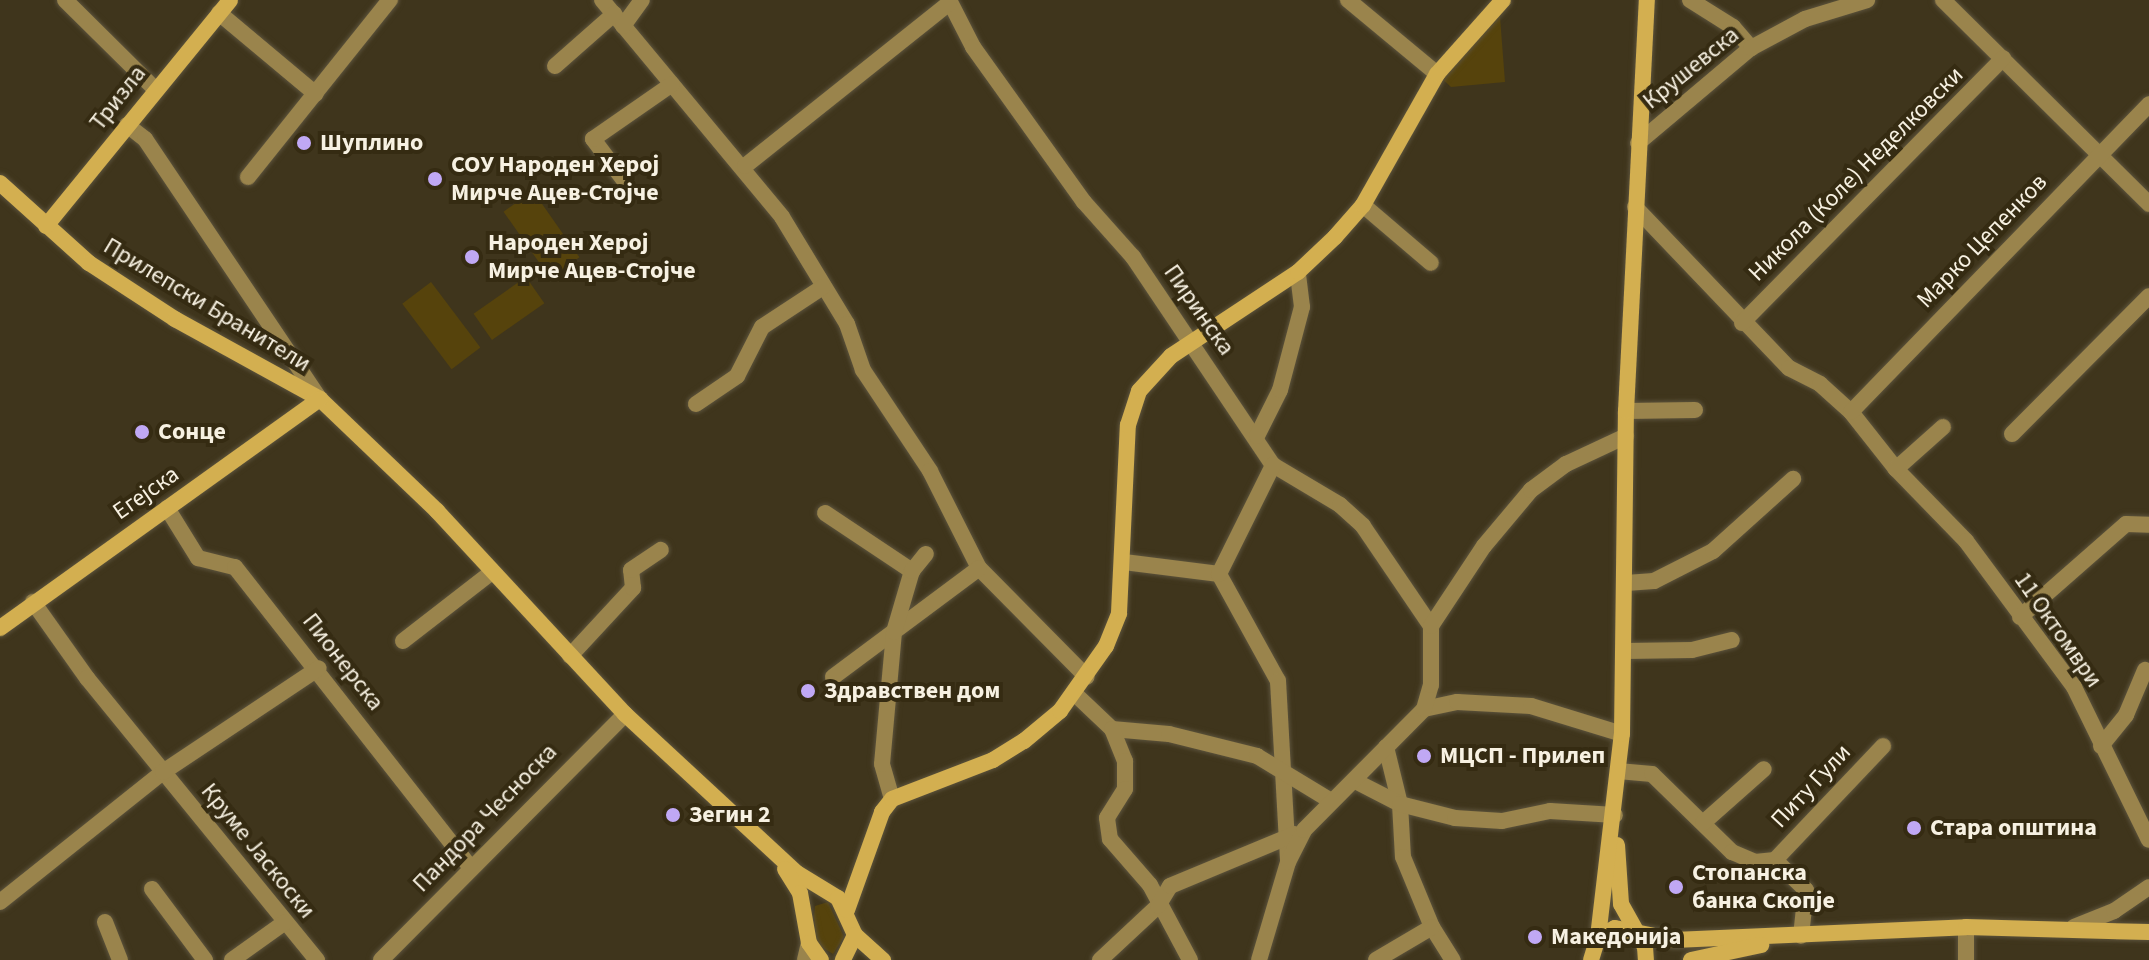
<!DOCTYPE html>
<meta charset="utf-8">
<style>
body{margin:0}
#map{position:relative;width:2149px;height:960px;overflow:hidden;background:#3f351c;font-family:"Source Sans 3",sans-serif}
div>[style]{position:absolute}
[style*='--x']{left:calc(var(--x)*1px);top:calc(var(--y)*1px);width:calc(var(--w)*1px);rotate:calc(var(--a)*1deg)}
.green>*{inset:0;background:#56430c;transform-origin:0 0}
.roads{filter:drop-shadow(0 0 2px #5c533c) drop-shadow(0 0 2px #5c533c)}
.street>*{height:16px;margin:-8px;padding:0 8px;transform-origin:8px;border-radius:8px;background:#9a844c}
.secondary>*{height:16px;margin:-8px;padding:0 8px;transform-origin:8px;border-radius:8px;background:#d3af50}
.dots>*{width:22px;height:22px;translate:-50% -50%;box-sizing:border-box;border:4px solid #352b12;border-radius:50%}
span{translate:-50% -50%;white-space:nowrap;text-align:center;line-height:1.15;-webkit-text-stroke:8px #352b12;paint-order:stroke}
.street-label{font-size:24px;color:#f7f1e2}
.poi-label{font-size:24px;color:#f7f1e2;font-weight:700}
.left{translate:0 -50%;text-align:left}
</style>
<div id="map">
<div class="green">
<i style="clip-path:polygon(1499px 4px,1505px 82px,1451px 87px,1437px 74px)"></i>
<i style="left:533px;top:191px;width:81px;height:36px;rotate:55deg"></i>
<i style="left:526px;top:277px;width:32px;height:64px;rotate:55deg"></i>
<i style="left:431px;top:282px;width:82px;height:36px;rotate:53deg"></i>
<i style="clip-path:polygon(828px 902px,844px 937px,833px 954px,817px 944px,814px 916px,815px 906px)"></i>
</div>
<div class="roads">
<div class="street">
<i style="--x:65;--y:0;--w:127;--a:44.7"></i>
<i style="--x:602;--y:0;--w:282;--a:50.3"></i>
<i style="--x:782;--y:217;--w:125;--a:58.7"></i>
<i style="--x:847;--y:324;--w:49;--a:70.8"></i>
<i style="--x:863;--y:370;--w:121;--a:56.4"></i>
<i style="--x:930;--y:471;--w:109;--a:63.2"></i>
<i style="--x:979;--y:568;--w:153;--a:45.3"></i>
<i style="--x:949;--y:0;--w:53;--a:62.9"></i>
<i style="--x:973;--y:47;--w:191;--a:54.4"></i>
<i style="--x:1084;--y:202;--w:74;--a:48.3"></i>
<i style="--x:1133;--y:257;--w:251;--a:56.1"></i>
<i style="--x:1273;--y:465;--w:78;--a:30.8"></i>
<i style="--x:1340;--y:505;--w:31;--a:42"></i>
<i style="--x:1363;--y:526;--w:121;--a:55.8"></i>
<i style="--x:1348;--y:0;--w:116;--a:39.7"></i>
<i style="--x:1690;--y:0;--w:51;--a:32.1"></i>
<i style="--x:1733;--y:27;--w:28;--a:49"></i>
<i style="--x:1943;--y:0;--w:290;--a:44.7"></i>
<i style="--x:219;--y:13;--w:126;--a:39.9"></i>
<i style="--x:623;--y:26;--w:32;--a:-54"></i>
<i style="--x:555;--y:66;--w:79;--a:-41.4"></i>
<i style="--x:127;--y:125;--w:23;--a:38"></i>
<i style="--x:145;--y:139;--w:313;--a:56.1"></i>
<i style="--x:1638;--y:143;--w:148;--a:-40.1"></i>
<i style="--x:1751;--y:48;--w:61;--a:-28.2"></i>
<i style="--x:1805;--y:19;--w:65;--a:-17"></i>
<i style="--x:745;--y:166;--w:261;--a:-38.6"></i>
<i style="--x:248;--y:177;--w:227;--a:-51.3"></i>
<i style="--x:623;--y:179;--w:50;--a:-126.9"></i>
<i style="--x:593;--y:139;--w:96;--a:-34.8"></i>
<i style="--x:1363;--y:205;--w:89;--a:40.5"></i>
<i style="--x:1635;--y:207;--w:223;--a:46.3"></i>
<i style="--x:1789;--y:368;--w:35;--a:27"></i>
<i style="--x:1820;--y:384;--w:42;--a:42.1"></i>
<i style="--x:1851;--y:412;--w:73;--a:51.7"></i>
<i style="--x:1896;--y:469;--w:100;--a:45.8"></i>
<i style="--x:1966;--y:541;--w:182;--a:53.5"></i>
<i style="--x:2074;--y:687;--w:170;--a:63.9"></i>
<i style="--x:1742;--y:323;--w:372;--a:-45.4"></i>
<i style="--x:696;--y:404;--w:50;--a:-34.3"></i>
<i style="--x:737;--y:376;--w:55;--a:-63"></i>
<i style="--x:762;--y:327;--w:73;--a:-33.3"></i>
<i style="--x:1626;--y:411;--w:69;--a:-0.8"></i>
<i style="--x:1851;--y:412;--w:429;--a:-45.9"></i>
<i style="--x:2012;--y:434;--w:194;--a:-45.2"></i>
<i style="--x:1257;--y:436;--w:51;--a:-63.4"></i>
<i style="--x:1280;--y:390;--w:86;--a:-75.2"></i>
<i style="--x:1302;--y:307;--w:35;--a:-97"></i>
<i style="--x:1896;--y:469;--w:63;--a:-41.8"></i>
<i style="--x:167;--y:508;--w:59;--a:58.2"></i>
<i style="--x:198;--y:558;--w:38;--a:14"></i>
<i style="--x:235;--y:567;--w:381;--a:51.9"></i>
<i style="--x:825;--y:513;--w:105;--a:33.7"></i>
<i style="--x:1124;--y:562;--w:96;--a:7.2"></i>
<i style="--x:1219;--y:574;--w:122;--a:61.1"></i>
<i style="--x:1278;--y:681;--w:180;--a:86.8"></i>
<i style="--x:1219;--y:574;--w:122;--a:-63.6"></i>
<i style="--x:1626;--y:583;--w:28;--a:-4"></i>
<i style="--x:1654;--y:581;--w:66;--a:-27"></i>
<i style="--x:1713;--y:551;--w:108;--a:-42"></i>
<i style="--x:33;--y:602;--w:93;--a:54.6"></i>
<i style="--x:87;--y:678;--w:364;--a:50.8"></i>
<i style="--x:2020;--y:617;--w:141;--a:-41.3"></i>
<i style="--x:2126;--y:524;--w:23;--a:2"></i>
<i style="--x:403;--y:641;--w:113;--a:-37.8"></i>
<i style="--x:1625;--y:651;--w:67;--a:-0.9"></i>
<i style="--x:1692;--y:650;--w:41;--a:-14"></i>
<i style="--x:570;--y:656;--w:93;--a:-47.2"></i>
<i style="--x:633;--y:588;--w:18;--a:-96"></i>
<i style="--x:631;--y:570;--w:36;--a:-34"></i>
<i style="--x:833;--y:677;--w:182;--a:-36.7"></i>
<i style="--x:1074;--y:693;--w:52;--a:43.5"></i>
<i style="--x:1112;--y:729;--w:57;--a:5"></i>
<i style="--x:1169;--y:734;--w:91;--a:14"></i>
<i style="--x:1257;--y:756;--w:87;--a:31.3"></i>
<i style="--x:1424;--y:709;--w:34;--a:-12"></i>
<i style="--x:1457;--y:702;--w:74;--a:3.1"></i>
<i style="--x:1531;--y:706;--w:95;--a:17.1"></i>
<i style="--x:1112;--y:729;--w:35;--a:68"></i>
<i style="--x:1125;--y:761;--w:28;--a:90"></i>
<i style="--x:1125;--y:789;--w:34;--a:122"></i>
<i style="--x:1107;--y:818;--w:21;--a:82"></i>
<i style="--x:1110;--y:839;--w:61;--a:49"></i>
<i style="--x:1150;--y:885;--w:85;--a:61.9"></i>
<i style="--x:2101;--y:746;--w:40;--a:-51"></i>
<i style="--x:2126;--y:715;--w:49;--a:-67.1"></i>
<i style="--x:1386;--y:747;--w:59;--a:76.2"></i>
<i style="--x:1400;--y:804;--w:53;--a:86.8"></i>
<i style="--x:1403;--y:857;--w:76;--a:67.5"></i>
<i style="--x:1432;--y:927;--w:39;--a:58"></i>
<i style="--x:1618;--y:771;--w:34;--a:5"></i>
<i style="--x:1652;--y:774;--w:112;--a:44.3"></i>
<i style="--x:1732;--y:852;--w:25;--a:23"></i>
<i style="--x:1755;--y:862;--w:20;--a:-6"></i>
<i style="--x:1775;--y:860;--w:43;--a:44.1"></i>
<i style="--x:1806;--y:890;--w:46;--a:96.2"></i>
<i style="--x:1357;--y:782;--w:48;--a:27.1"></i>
<i style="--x:1400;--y:804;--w:57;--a:14.3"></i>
<i style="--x:1455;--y:818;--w:47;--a:3.7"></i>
<i style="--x:1502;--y:821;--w:49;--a:-11.8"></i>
<i style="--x:1550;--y:811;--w:65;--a:3.5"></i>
<i style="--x:892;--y:799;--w:36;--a:-106"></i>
<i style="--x:882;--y:764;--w:133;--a:-84.8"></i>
<i style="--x:894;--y:632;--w:64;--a:-73.6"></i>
<i style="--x:912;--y:571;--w:22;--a:-51"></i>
<i style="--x:1703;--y:823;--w:81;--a:-41.5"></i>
<i style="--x:1775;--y:860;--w:157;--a:-46.5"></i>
<i style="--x:152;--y:889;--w:89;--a:53.3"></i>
<i style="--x:0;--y:902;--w:208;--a:-38.6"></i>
<i style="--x:163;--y:772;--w:187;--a:-33.7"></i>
<i style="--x:105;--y:922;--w:41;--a:68.5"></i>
<i style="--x:2074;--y:927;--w:43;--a:-21.8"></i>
<i style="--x:2114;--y:911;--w:42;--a:-34.4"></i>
<i style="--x:232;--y:960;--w:65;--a:-35.6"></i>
<i style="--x:381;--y:960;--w:346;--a:-45.2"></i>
<i style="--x:805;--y:960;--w:17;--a:-77"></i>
<i style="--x:1100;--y:960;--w:79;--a:-43"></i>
<i style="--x:1158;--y:906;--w:23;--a:-59"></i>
<i style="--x:1170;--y:886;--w:135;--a:-22.6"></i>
<i style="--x:1259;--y:960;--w:102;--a:-73.5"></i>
<i style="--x:1288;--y:862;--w:36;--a:-63"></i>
<i style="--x:1304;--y:830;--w:170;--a:-45.2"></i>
<i style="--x:1424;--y:709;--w:25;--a:-74"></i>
<i style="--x:1431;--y:685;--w:59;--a:-90"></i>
<i style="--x:1431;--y:626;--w:96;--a:-56.5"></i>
<i style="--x:1484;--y:546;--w:73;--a:-50"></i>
<i style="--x:1531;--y:490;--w:44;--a:-36.6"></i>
<i style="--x:1566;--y:464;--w:66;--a:-25"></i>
<i style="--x:1376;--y:960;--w:65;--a:-30.5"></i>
<i style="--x:1966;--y:960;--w:33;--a:-90"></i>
</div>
<div class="secondary">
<i style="--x:0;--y:183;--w:120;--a:42"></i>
<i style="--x:89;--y:263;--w:103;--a:33.1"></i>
<i style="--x:175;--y:319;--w:166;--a:28.9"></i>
<i style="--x:320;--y:399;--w:162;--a:43.7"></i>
<i style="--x:437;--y:511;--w:277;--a:47.2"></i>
<i style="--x:625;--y:714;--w:234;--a:42.8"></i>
<i style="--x:797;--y:873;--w:48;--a:31.4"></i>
<i style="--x:838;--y:898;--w:41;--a:65.3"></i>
<i style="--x:855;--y:935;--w:28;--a:116"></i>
<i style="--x:46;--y:226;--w:291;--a:-50.8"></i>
<i style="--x:0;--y:628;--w:393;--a:-35.6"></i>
<i style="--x:1617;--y:845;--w:59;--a:86.1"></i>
<i style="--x:1621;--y:904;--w:49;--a:60.8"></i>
<i style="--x:1645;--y:947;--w:13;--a:86"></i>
<i style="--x:785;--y:869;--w:28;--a:58"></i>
<i style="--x:800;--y:893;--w:51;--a:79.8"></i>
<i style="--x:809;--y:943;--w:21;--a:55"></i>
<i style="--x:847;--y:910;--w:104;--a:-70.3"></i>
<i style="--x:882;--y:812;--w:16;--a:-52"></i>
<i style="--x:892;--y:799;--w:108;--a:-21.1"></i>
<i style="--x:993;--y:760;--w:36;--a:-32"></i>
<i style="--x:1024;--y:741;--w:47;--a:-39.8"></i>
<i style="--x:1060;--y:711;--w:80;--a:-54.7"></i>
<i style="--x:1106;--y:646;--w:35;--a:-68"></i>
<i style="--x:1119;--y:613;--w:188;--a:-87.3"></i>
<i style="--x:1128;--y:425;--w:36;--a:-72"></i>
<i style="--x:1139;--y:391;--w:47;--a:-47.6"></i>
<i style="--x:1171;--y:356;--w:152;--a:-33.5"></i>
<i style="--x:1298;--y:272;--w:51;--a:-43.4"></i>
<i style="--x:1335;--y:237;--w:43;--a:-48.8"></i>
<i style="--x:1363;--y:205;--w:150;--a:-60.5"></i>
<i style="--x:1437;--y:74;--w:99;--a:-48.3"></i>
<i style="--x:855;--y:935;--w:38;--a:42"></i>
<i style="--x:1598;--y:937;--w:204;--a:-83.3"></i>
<i style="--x:1622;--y:734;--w:323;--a:-89.3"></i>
<i style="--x:1626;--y:411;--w:412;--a:-87.1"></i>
<i style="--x:1591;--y:960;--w:24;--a:-73"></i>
<i style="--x:1598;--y:937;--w:19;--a:-28"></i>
<i style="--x:1615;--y:928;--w:60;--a:11.5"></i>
<i style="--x:1674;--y:940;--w:292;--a:-2.5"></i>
<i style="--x:1966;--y:927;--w:183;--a:1.6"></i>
<i style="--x:1691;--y:960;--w:72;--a:-12.1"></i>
</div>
</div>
<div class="dots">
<i style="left:304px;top:143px;background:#c0a8f4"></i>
<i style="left:435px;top:179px;background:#c0a8f4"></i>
<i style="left:472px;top:257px;background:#c0a8f4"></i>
<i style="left:142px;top:432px;background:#c0a8f4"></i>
<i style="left:808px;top:691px;background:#c0a8f4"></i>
<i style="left:1424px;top:756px;background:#c0a8f4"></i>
<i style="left:673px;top:815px;background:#c0a8f4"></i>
<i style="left:1914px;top:828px;background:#c0a8f4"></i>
<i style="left:1676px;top:887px;background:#c0a8f4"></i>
<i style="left:1535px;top:937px;background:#c0a8f4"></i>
</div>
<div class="street-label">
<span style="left:1691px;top:68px;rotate:-39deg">Крушевска</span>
<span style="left:118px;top:98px;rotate:-52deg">Тризла</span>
<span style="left:1856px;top:174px;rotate:-45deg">Никола (Коле) Неделковски</span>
<span style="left:1982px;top:241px;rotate:-46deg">Марко Цепенков</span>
<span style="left:207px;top:305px;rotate:31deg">Прилепски Бранители</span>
<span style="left:1199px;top:310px;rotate:55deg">Пиринска</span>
<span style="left:146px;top:493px;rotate:-35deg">Егејска</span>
<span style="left:2058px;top:630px;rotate:55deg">11 Октомври</span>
<span style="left:343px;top:662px;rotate:52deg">Пионерска</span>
<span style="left:1811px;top:786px;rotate:-47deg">Питу Гули</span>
<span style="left:485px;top:818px;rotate:-46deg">Пандора Чесноска</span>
<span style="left:258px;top:851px;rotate:51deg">Круме Јаскоски</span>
</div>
<div class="poi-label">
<span class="left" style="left:320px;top:143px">Шуплино</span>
<span class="left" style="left:451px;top:179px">СОУ Народен Херој<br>Мирче Ацев-Стојче</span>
<span class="left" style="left:488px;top:257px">Народен Херој<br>Мирче Ацев-Стојче</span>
<span class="left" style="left:158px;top:432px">Сонце</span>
<span class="left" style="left:824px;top:691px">Здравствен дом</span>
<span class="left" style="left:1440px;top:756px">МЦСП - Прилеп</span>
<span class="left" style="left:689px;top:815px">Зегин 2</span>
<span class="left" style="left:1930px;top:828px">Стара општина</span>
<span class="left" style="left:1692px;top:887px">Стопанска<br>банка Скопје</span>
<span class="left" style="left:1551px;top:937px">Македонија</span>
</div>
</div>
